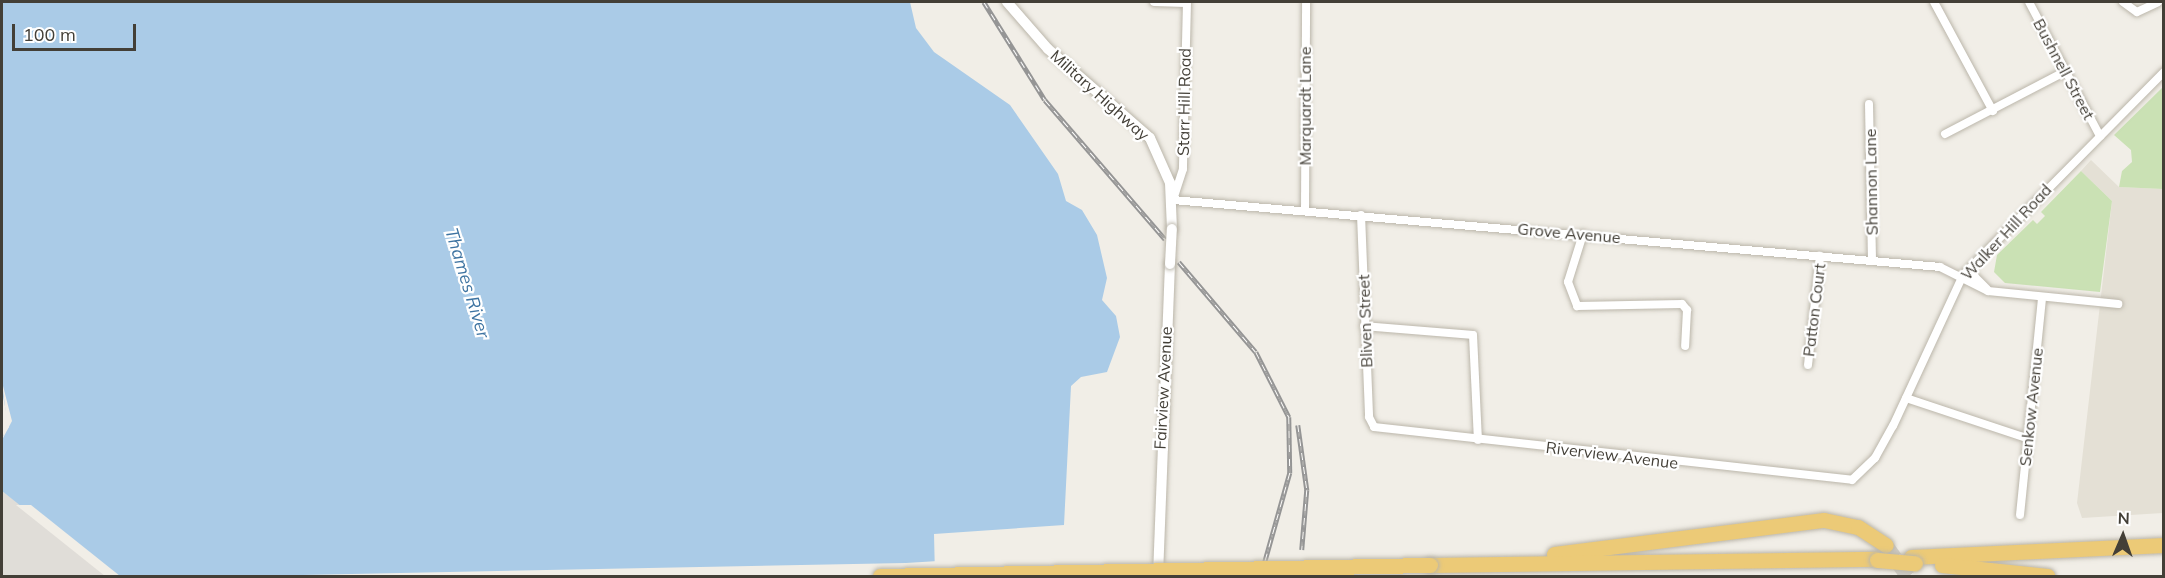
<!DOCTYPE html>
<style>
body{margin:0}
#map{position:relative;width:2165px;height:578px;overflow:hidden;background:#f1eee7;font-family:Mulish,sans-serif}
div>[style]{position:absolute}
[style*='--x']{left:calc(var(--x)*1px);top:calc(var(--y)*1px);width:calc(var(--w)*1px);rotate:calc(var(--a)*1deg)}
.residential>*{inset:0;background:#e4e0d5}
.industrial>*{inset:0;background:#e0ddd8}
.green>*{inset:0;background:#cae1b4}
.water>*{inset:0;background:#aacbe7}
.pier>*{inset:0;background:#f1eee7}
.motorway-tunnel>*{height:15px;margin-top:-7.5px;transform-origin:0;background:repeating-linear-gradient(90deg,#cecbc4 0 15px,transparent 0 23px)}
.roads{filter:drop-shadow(0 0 2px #bbb6aa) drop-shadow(0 0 2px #bbb6aa)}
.minor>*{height:8px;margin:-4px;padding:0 4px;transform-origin:4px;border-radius:4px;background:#fff}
.tertiary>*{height:10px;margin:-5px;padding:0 5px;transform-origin:5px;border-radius:5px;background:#fff}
.motorway>*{height:15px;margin:-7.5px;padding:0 7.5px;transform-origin:7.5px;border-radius:7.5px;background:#ecca77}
.rail>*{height:4.5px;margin-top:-2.25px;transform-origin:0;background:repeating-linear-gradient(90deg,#fff 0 7px,#959595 0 14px);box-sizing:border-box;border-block:2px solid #959595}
.bridges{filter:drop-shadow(0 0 2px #bbb6aa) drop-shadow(0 0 2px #bbb6aa)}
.tertiary-bridge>*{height:10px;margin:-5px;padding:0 5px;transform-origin:5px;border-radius:5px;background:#fff}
.motorway-bridge>*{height:15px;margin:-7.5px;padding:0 7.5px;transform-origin:7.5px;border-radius:7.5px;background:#ecca77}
span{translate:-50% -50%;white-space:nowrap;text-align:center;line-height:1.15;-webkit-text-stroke:4.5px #fff;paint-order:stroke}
.street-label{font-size:16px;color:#433f37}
.water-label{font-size:18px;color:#3d73a1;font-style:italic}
.frame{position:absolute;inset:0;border:3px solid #433f37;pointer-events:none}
.north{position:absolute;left:2093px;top:506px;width:60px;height:60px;-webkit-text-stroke:4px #fff;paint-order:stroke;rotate:2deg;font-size:16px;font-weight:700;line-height:24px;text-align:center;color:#433f37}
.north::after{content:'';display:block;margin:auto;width:21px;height:27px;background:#433f37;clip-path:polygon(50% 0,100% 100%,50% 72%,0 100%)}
.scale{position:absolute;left:12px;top:24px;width:124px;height:27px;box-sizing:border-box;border:3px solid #433f37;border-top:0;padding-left:8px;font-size:18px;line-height:21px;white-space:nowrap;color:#433f37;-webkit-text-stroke:4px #fff;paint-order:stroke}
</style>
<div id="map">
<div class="residential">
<i style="clip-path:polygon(2091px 160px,2119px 187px,2163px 189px,2163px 513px,2082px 518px,2077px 503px,2112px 201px,2081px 171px)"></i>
</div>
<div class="industrial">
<i style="clip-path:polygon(2px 491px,74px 545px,109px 576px,2px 576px)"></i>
</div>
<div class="green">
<i style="clip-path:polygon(2163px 87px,2163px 189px,2119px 187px,2122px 171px,2132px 162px,2131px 150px,2114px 135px)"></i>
<i style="clip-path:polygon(2081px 171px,2112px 201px,2100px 292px,2005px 283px,1994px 272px,1997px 255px,2033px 220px,2037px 224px,2045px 216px,2041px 212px)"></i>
</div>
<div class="water">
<i style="clip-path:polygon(2px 2px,910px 2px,916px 28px,934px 52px,1010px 105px,1058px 174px,1066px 201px,1082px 210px,1097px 235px,1107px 278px,1102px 300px,1116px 316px,1120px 337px,1107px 372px,1081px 377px,1071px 386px,1064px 525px,934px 534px,935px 576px,109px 576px,2px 491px,2px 437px,9px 427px,2px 391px)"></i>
</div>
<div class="pier">
<i style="clip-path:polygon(2px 382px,12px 421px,2px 440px,7px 423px)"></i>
<i style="clip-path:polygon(16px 505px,31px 505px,120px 576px,105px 576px)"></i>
<i style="clip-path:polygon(938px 561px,938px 576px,248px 576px,906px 563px)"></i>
</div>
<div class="motorway-tunnel">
<i style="--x:1886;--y:545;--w:38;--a:55"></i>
</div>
<div class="roads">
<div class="minor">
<i style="--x:1154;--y:2;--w:32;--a:2"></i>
<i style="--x:1187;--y:2;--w:167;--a:91.4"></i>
<i style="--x:1183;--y:169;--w:33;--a:108"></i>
<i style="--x:1173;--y:200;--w:770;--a:4.99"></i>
<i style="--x:1940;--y:267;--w:54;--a:26.6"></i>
<i style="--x:1988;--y:291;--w:131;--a:5.7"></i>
<i style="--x:1934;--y:2;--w:124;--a:61.6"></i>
<i style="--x:2029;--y:2;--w:152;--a:62.1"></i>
<i style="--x:2123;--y:2;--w:17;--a:36"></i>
<i style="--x:2137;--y:12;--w:23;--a:-25"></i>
<i style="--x:1869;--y:104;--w:156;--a:88.9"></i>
<i style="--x:1945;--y:134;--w:134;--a:-27.5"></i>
<i style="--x:1305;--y:211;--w:209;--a:-89.7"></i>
<i style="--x:1361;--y:215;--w:202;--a:87.7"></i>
<i style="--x:1369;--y:417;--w:11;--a:63"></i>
<i style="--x:1374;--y:427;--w:481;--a:6.3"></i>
<i style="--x:1852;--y:480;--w:32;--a:-44"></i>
<i style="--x:1875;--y:458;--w:37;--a:-61"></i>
<i style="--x:1893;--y:426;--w:166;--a:-65.1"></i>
<i style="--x:1963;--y:275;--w:286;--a:-45.3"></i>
<i style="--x:1583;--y:234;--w:50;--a:107.4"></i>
<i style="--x:1568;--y:282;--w:26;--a:69"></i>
<i style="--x:1577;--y:306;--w:105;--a:-1.1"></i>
<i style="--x:1682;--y:304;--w:8;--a:50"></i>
<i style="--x:1687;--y:310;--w:36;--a:93"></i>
<i style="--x:1963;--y:275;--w:12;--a:9"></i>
<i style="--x:1975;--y:277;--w:17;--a:45"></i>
<i style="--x:1364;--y:326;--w:109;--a:4.7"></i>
<i style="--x:1473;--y:335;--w:105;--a:87.3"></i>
<i style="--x:1808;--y:365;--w:110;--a:-83.7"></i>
<i style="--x:1906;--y:398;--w:130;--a:18.4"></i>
<i style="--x:2020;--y:515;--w:218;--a:-84.2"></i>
</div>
<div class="tertiary">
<i style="--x:1007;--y:2;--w:62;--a:48.9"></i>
<i style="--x:1048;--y:49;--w:135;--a:41.1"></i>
<i style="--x:1150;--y:138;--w:49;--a:66"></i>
<i style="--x:1170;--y:183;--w:46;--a:87.5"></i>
<i style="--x:1158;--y:576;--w:312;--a:-87.8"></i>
</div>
<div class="motorway">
<i style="--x:1554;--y:554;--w:272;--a:-7.2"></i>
<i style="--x:1824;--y:520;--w:35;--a:12"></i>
<i style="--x:1858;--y:527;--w:33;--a:33"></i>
<i style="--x:1911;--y:557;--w:253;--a:-2.7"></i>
<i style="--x:1430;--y:565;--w:446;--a:-0.8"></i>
<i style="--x:1942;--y:565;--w:106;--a:6"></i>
</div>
</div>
<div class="rail">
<i style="--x:984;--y:2;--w:115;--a:58.1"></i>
<i style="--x:1045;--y:100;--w:184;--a:49.2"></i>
<i style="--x:1179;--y:262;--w:118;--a:49.5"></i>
<i style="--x:1256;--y:352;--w:73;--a:63.1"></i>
<i style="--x:1289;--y:417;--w:56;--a:89"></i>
<i style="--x:1290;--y:473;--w:107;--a:105.7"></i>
<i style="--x:1298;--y:425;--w:66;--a:82.1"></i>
<i style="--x:1307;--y:490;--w:60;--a:94.8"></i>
</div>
<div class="bridges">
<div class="tertiary-bridge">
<i style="--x:1170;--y:264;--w:35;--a:-87"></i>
</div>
<div class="motorway-bridge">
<i style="--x:1877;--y:560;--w:38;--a:5"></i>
<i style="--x:880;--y:576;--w:550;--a:-1.15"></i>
</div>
</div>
<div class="street-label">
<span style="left:2064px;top:69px;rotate:62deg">Bushnell Street</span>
<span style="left:1100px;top:95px;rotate:42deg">Military Highway</span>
<span style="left:1184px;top:102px;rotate:-89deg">Starr Hill Road</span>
<span style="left:1305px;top:106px;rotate:-90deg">Marquardt Lane</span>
<span style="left:1871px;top:182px;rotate:-91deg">Shannon Lane</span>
<span style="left:2006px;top:232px;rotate:-47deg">Walker Hill Road</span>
<span style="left:1569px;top:233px;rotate:5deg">Grove Avenue</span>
<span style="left:1814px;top:310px;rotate:-83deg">Patton Court</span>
<span style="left:1365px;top:321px;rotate:-92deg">Bliven Street</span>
<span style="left:1163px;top:388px;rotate:-87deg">Fairview Avenue</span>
<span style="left:2031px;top:407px;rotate:-84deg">Senkow Avenue</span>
<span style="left:1612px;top:455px;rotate:7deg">Riverview Avenue</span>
</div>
<div class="water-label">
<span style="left:467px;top:283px;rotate:73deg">Thames River</span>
</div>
<div class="frame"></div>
<div class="north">N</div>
<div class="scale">100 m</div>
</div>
